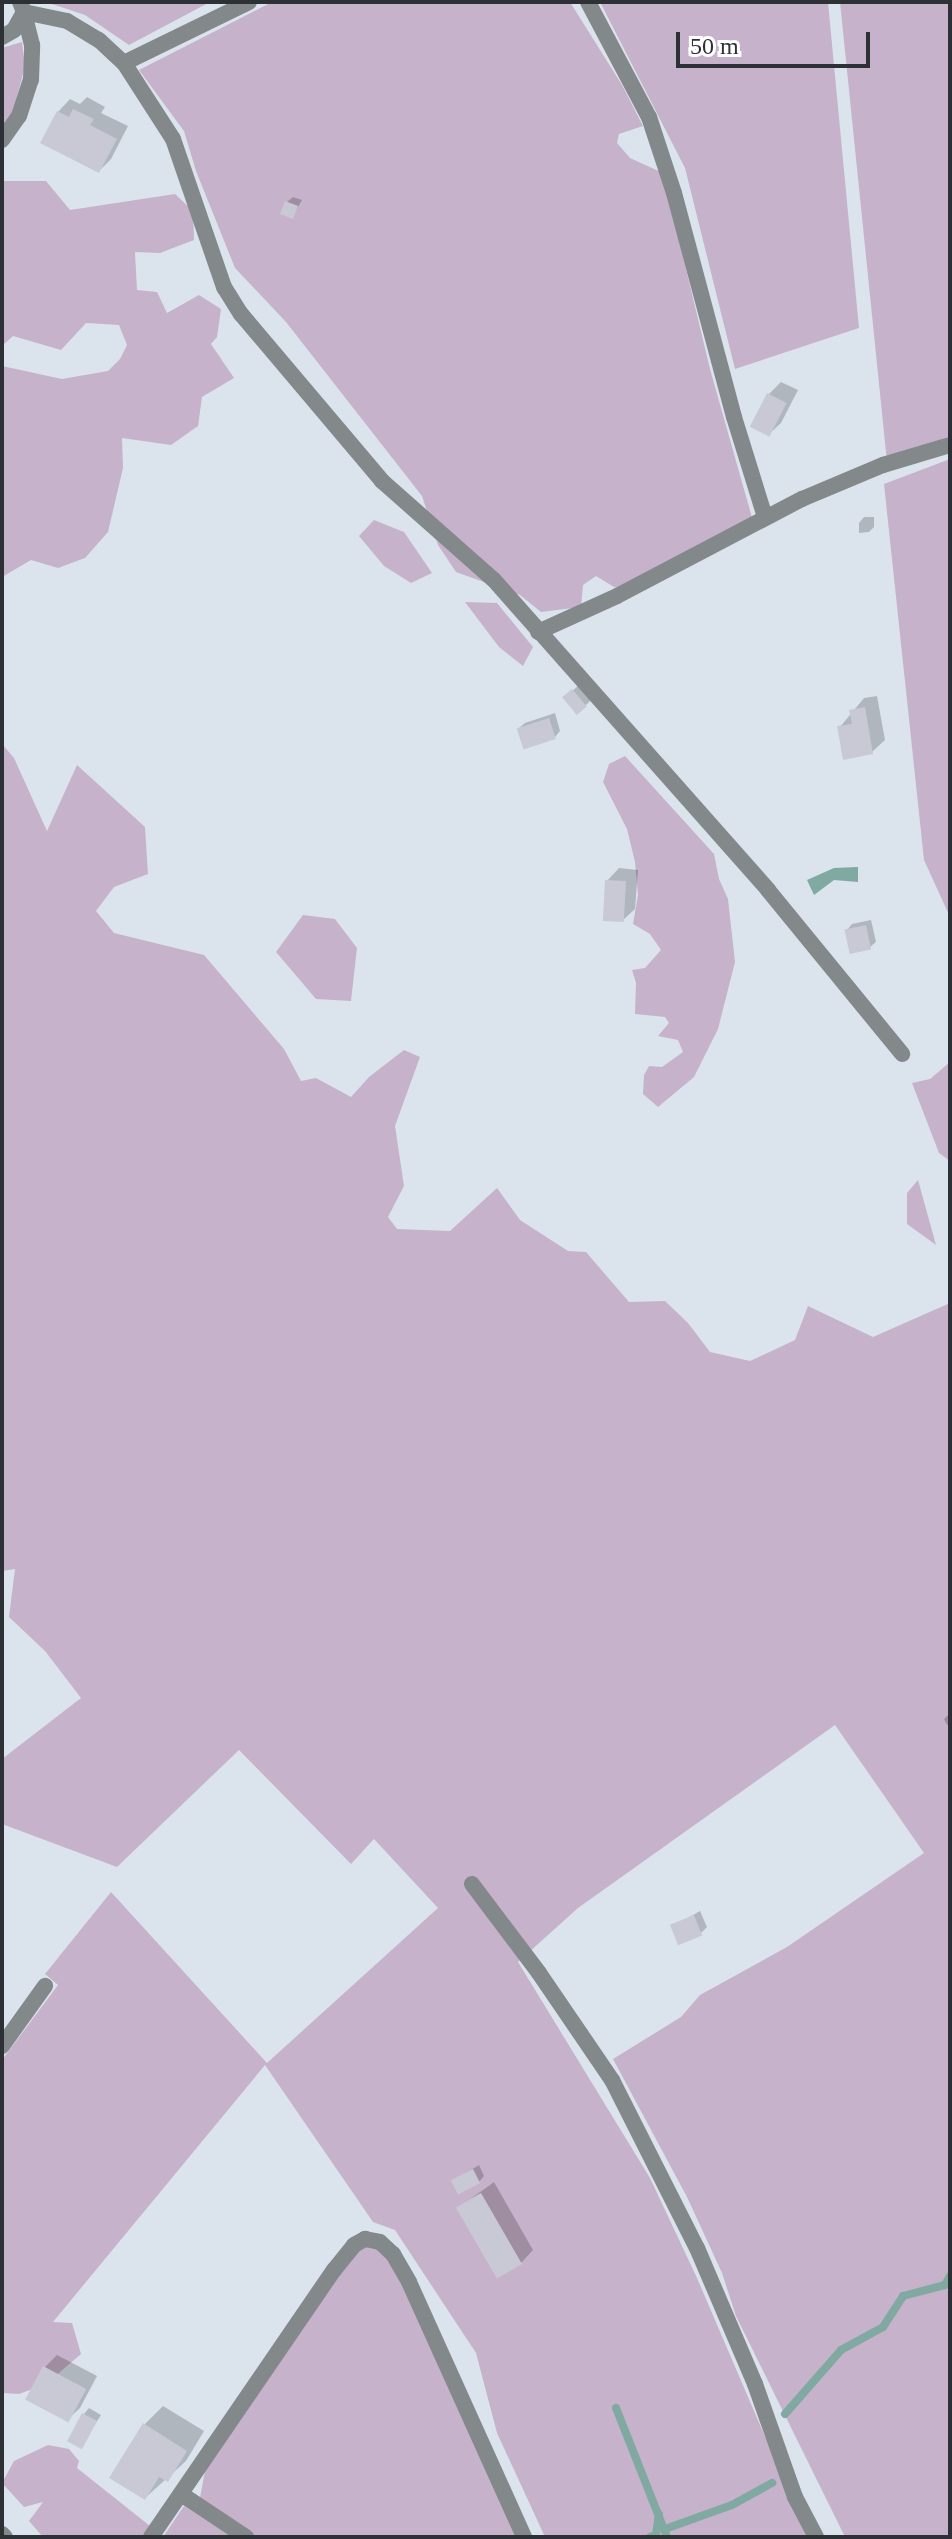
<!DOCTYPE html>
<style>
body{margin:0}
#map{position:relative;width:952px;height:2539px;overflow:hidden;background:#dbe4ed;font-family:Georgia,serif}
div>[style]{position:absolute}
[style*='--x']{left:calc(var(--x)*1px);top:calc(var(--y)*1px);width:calc(var(--w)*1px);rotate:calc(var(--a)*1deg)}
.green>*{inset:0;background:#c7b2cb}
.water>*{inset:0;background:#80a9a2}
.shadow>*{inset:0;background:#0003}
.stream>*{height:8px;margin:-4px;padding:0 4px;transform-origin:4px;border-radius:4px;background:#80a9a2}
.building>*{inset:0;background:#c9c9d5;transform-origin:0 0}
.minor>*{height:16px;margin:-8px;padding:0 8px;transform-origin:8px;border-radius:8px;background:#83898a}
span{translate:-50% -50%;white-space:nowrap;text-align:center;line-height:1.15;-webkit-text-stroke:6px #fff;paint-order:stroke}
.frame{position:absolute;inset:0;border:4px solid #2d3034;pointer-events:none}
.scale{position:absolute;left:676px;top:32px;width:194px;height:36px;box-sizing:border-box;border:4px solid #2d3034;border-top:0;padding-left:10px;font-size:24px;line-height:28px;white-space:nowrap;color:#2d3034;-webkit-text-stroke:6px #fff;paint-order:stroke}
</style>
<div id="map">
<div class="green">
<i style="clip-path:polygon(46px 2px,210px 2px,129px 45px,85px 15px)"></i>
<i style="clip-path:polygon(272px 2px,570px 2px,622px 85px,643px 126px,619px 134px,617px 143px,630px 158px,663px 173px,710px 369px,753px 521px,625px 589px,614px 587px,596px 576px,583px 585px,581px 607px,541px 612px,520px 595px,456px 572px,438px 545px,422px 496px,286px 322px,235px 268px,196px 171px,184px 131px,139px 70px)"></i>
<i style="clip-path:polygon(600px 2px,828px 2px,859px 328px,735px 369px,685px 168px)"></i>
<i style="clip-path:polygon(840px 2px,950px 2px,950px 436px,887px 462px)"></i>
<i style="clip-path:polygon(22px 42px,25px 66px,12px 116px,2px 128px,2px 48px)"></i>
<i style="clip-path:polygon(2px 181px,46px 181px,70px 210px,175px 194px,193px 211px,194px 240px,160px 253px,135px 252px,137px 290px,157px 292px,167px 313px,199px 295px,221px 309px,217px 337px,211px 344px,234px 378px,202px 397px,198px 426px,171px 445px,122px 438px,123px 468px,108px 532px,85px 558px,58px 568px,31px 560px,2px 577px,2px 366px,62px 379px,108px 371px,120px 359px,127px 345px,119px 325px,86px 323px,61px 350px,13px 336px,2px 346px)"></i>
<i style="clip-path:polygon(950px 459px,950px 917px,924px 860px,884px 484px)"></i>
<i style="clip-path:polygon(374px 520px,404px 532px,432px 573px,411px 583px,384px 566px,359px 536px)"></i>
<i style="clip-path:polygon(465px 602px,497px 603px,533px 647px,523px 666px,499px 647px)"></i>
<i style="clip-path:polygon(2px 744px,14px 758px,47px 831px,77px 765px,145px 827px,148px 874px,114px 887px,96px 911px,114px 933px,204px 955px,284px 1049px,301px 1081px,316px 1078px,351px 1097px,369px 1077px,404px 1050px,420px 1057px,395px 1126px,404px 1186px,388px 1217px,397px 1229px,450px 1231px,497px 1188px,520px 1220px,568px 1251px,586px 1252px,629px 1302px,665px 1301px,688px 1323px,710px 1352px,750px 1361px,795px 1340px,808px 1306px,873px 1337px,950px 1303px,950px 2537px,845px 2537px,736px 2316px,722px 2273px,687px 2197px,613px 2059px,681px 2017px,700px 1995px,787px 1947px,924px 1853px,835px 1725px,578px 1908px,518px 1962px,650px 2178px,697px 2278px,808px 2537px,545px 2537px,497px 2433px,476px 2353px,395px 2230px,373px 2222px,265px 2065px,53px 2322px,72px 2323px,81px 2354px,46px 2384px,19px 2394px,2px 2393px,2px 2060px,58px 1985px,45px 1974px,111px 1892px,267px 2063px,438px 1908px,374px 1839px,351px 1864px,239px 1750px,117px 1867px,2px 1824px,2px 1759px,81px 1698px,45px 1651px,9px 1617px,15px 1569px,2px 1571px)"></i>
<i style="clip-path:polygon(625px 756px,714px 854px,719px 879px,728px 899px,735px 962px,718px 1029px,694px 1077px,658px 1107px,643px 1094px,644px 1075px,649px 1066px,662px 1067px,683px 1052px,678px 1040px,658px 1036px,669px 1023px,665px 1017px,635px 1014px,636px 983px,632px 970px,645px 968px,661px 950px,650px 934px,633px 924px,638px 895px,635px 862px,627px 829px,603px 782px,609px 764px)"></i>
<i style="clip-path:polygon(303px 915px,335px 919px,357px 948px,351px 1001px,316px 999px,276px 952px)"></i>
<i style="clip-path:polygon(950px 1062px,950px 1161px,939px 1153px,912px 1083px,930px 1079px)"></i>
<i style="clip-path:polygon(918px 1180px,936px 1245px,907px 1224px,907px 1193px)"></i>
<i style="clip-path:polygon(363px 2245px,385px 2250px,522px 2537px,256px 2537px,199px 2503px,205px 2471px,305px 2314px)"></i>
<i style="clip-path:polygon(48px 2445px,69px 2449px,79px 2461px,77px 2468px,150px 2526px,142px 2537px,43px 2537px,29px 2521px,43px 2502px,24px 2507px,2px 2483px,14px 2461px)"></i>
<i style="clip-path:polygon(184px 2506px,232px 2537px,163px 2537px)"></i>
</div>
<div class="water">
<i style="clip-path:polygon(858px 867px,858px 882px,834px 880px,814px 895px,807px 880px,834px 868px)"></i>
</div>
<div class="shadow">
<i style="clip-path:polygon(87px 97px,105px 107px,101px 113px,128px 126px,111px 159px,99px 171px,58px 112px,70px 99px,80px 104px)"></i>
<i style="clip-path:polygon(293px 197px,302px 200px,293px 216px,287px 202px)"></i>
<i style="clip-path:polygon(781px 382px,798px 390px,781px 423px,768px 435px,769px 394px)"></i>
<i style="clip-path:polygon(864px 517px,874px 517px,874px 527px,869px 532px,859px 533px,859px 523px)"></i>
<i style="clip-path:polygon(579px 685px,591px 700px,585px 706px,571px 692px)"></i>
<i style="clip-path:polygon(877px 696px,885px 740px,872px 752px,840px 727px,864px 698px)"></i>
<i style="clip-path:polygon(555px 713px,560px 731px,555px 737px,519px 728px,525px 723px)"></i>
<i style="clip-path:polygon(619px 868px,638px 870px,635px 909px,622px 921px,607px 881px)"></i>
<i style="clip-path:polygon(871px 920px,876px 942px,870px 947px,847px 930px,852px 924px)"></i>
<i style="clip-path:polygon(950px 1713px,950px 1724px,947px 1725px,944px 1719px)"></i>
<i style="clip-path:polygon(700px 1911px,707px 1927px,701px 1933px,672px 1927px)"></i>
<i style="clip-path:polygon(479px 2165px,484px 2176px,479px 2182px,453px 2181px)"></i>
<i style="clip-path:polygon(494px 2182px,533px 2250px,521px 2263px,458px 2208px)"></i>
<i style="clip-path:polygon(57px 2355px,97px 2376px,80px 2408px,67px 2420px,28px 2398px,45px 2367px)"></i>
<i style="clip-path:polygon(163px 2406px,204px 2431px,186px 2461px,145px 2498px,144px 2425px)"></i>
<i style="clip-path:polygon(89px 2408px,101px 2415px,81px 2446px,84px 2414px)"></i>
</div>
<div class="stream">
<i style="--x:616;--y:2408;--w:139;--a:68.4"></i>
<i style="--x:785;--y:2414;--w:85;--a:-48.8"></i>
<i style="--x:841;--y:2350;--w:48;--a:-28.7"></i>
<i style="--x:883;--y:2327;--w:37;--a:-57"></i>
<i style="--x:903;--y:2296;--w:43;--a:-14.7"></i>
<i style="--x:945;--y:2285;--w:10;--a:-61"></i>
<i style="--x:665;--y:2529;--w:71;--a:-19.7"></i>
<i style="--x:732;--y:2505;--w:46;--a:-28.8"></i>
<i style="--x:650;--y:2537;--w:6;--a:-18"></i>
<i style="--x:656;--y:2535;--w:21;--a:-82"></i>
</div>
<div class="building">
<i style="clip-path:polygon(73px 109px,94px 119px,90px 125px,117px 139px,99px 173px,40px 143px,57px 111px,69px 117px)"></i>
<i style="left:285px;top:201px;width:14px;height:14px;rotate:21deg"></i>
<i style="left:767px;top:393px;width:22px;height:38px;rotate:27deg"></i>
<i style="left:572px;top:689px;width:23px;height:13px;rotate:50deg"></i>
<i style="clip-path:polygon(865px 707px,873px 754px,843px 760px,837px 726px,852px 724px,849px 710px)"></i>
<i style="left:549px;top:718px;width:22px;height:34px;rotate:72deg"></i>
<i style="left:605px;top:880px;width:21px;height:41px;rotate:3deg"></i>
<i style="left:866px;top:925px;width:25px;height:22px;rotate:78deg"></i>
<i style="left:694px;top:1915px;width:22px;height:26px;rotate:68deg"></i>
<i style="left:473px;top:2169px;width:16px;height:25px;rotate:63deg"></i>
<i style="left:481px;top:2193px;width:82px;height:29px;rotate:60deg"></i>
<i style="left:43px;top:2366px;width:49px;height:38px;rotate:28deg"></i>
<i style="left:82px;top:2413px;width:17px;height:32px;rotate:28deg"></i>
<i style="clip-path:polygon(143px 2423px,187px 2451px,168px 2482px,159px 2477px,145px 2500px,109px 2478px)"></i>
</div>
<div class="minor">
<i style="--x:20;--y:2;--w:11;--a:68"></i>
<i style="--x:24;--y:12;--w:44;--a:11.8"></i>
<i style="--x:67;--y:21;--w:37;--a:31"></i>
<i style="--x:99;--y:40;--w:34;--a:43"></i>
<i style="--x:124;--y:63;--w:90;--a:57.2"></i>
<i style="--x:173;--y:139;--w:157;--a:71"></i>
<i style="--x:224;--y:287;--w:32;--a:58"></i>
<i style="--x:241;--y:314;--w:219;--a:49.8"></i>
<i style="--x:382;--y:481;--w:149;--a:41.5"></i>
<i style="--x:494;--y:580;--w:414;--a:48.5"></i>
<i style="--x:768;--y:890;--w:212;--a:50.7"></i>
<i style="--x:588;--y:2;--w:130;--a:62.1"></i>
<i style="--x:649;--y:117;--w:80;--a:71.8"></i>
<i style="--x:674;--y:193;--w:232;--a:75"></i>
<i style="--x:734;--y:417;--w:105;--a:72.8"></i>
<i style="--x:2;--y:37;--w:14;--a:-30"></i>
<i style="--x:14;--y:30;--w:21;--a:-61"></i>
<i style="--x:124;--y:63;--w:139;--a:-26"></i>
<i style="--x:2;--y:140;--w:29;--a:-55"></i>
<i style="--x:19;--y:116;--w:38;--a:-72"></i>
<i style="--x:31;--y:80;--w:35;--a:-88"></i>
<i style="--x:32;--y:45;--w:34;--a:-104"></i>
<i style="--x:538;--y:632;--w:87;--a:-24.5"></i>
<i style="--x:617;--y:596;--w:209;--a:-27.7"></i>
<i style="--x:802;--y:499;--w:88;--a:-22.8"></i>
<i style="--x:883;--y:465;--w:70;--a:-16.6"></i>
<i style="--x:472;--y:1884;--w:111;--a:53"></i>
<i style="--x:539;--y:1973;--w:130;--a:55.7"></i>
<i style="--x:612;--y:2080;--w:188;--a:63.2"></i>
<i style="--x:697;--y:2248;--w:148;--a:66.9"></i>
<i style="--x:755;--y:2384;--w:120;--a:70.5"></i>
<i style="--x:795;--y:2497;--w:45;--a:62.3"></i>
<i style="--x:2;--y:2046;--w:74;--a:-54.4"></i>
<i style="--x:181;--y:2494;--w:78;--a:33.5"></i>
<i style="--x:2;--y:2534;--w:4;--a:45"></i>
<i style="--x:151;--y:2537;--w:324;--a:-55.6"></i>
<i style="--x:334;--y:2270;--w:32;--a:-51"></i>
<i style="--x:354;--y:2245;--w:13;--a:-29"></i>
<i style="--x:365;--y:2239;--w:15;--a:11"></i>
<i style="--x:380;--y:2242;--w:18;--a:43"></i>
<i style="--x:393;--y:2254;--w:32;--a:60"></i>
<i style="--x:409;--y:2282;--w:280;--a:65.7"></i>
</div>
<div class="frame"></div>
<div class="scale">50 m</div>
</div>
